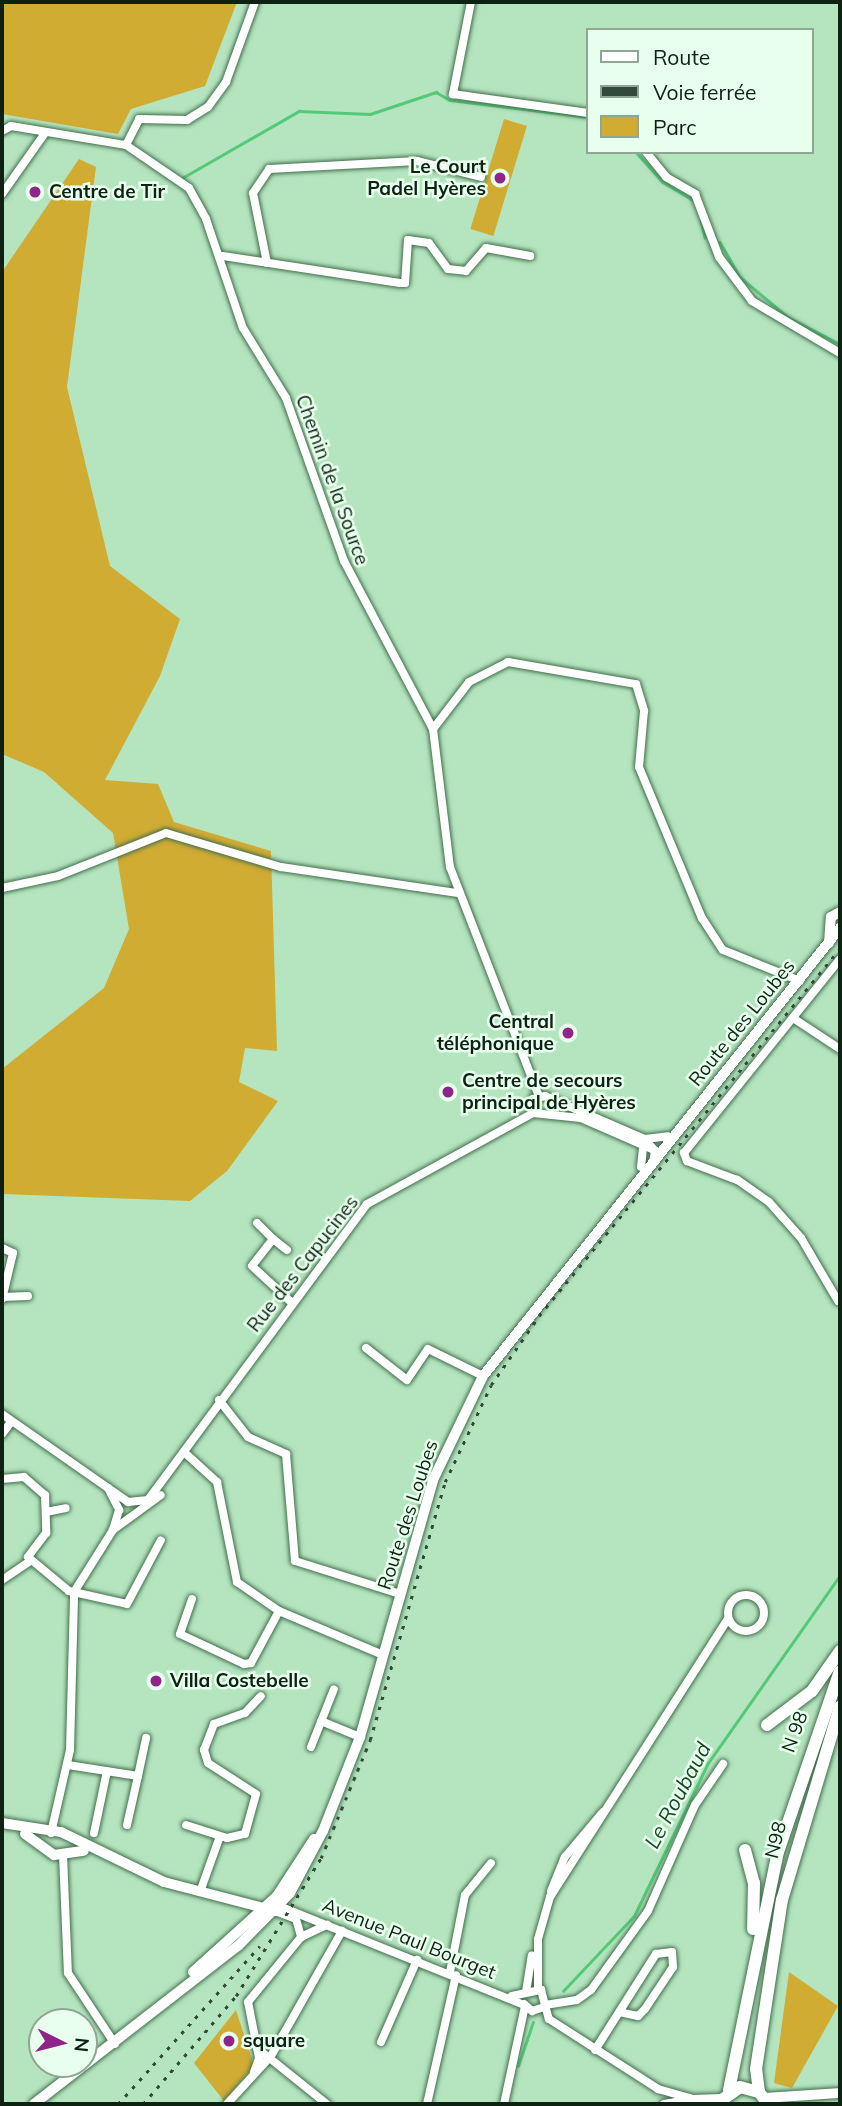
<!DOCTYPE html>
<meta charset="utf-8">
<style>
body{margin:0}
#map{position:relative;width:842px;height:2106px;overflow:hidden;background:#b5e5bf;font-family:Mulish,sans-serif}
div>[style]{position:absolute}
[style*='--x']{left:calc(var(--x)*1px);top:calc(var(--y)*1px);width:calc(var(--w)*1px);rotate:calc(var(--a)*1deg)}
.green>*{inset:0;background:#d0ac33;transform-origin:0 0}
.stream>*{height:2.5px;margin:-1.25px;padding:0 1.25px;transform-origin:1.25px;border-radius:1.25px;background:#54ca79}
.roads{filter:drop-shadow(0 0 2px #426e4d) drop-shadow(0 0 2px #426e4d)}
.minor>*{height:8px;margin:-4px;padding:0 4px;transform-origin:4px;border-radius:4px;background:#fff}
.minor>.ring{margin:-4px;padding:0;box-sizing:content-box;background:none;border:8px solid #fff;border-radius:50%}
.major>*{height:10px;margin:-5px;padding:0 5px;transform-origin:5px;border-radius:5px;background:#fff}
.highway>*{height:12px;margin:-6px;padding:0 6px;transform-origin:6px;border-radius:6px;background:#fff}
.rail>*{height:2.5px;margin-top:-1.25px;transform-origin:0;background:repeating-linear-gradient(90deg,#324b38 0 3.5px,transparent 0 10.5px)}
.dots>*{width:19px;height:19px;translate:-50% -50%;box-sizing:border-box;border:4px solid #e7ffec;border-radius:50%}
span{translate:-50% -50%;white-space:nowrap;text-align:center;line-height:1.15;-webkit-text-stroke:5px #e7ffec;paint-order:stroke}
.poi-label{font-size:19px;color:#0e2113;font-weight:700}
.right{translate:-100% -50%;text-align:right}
.left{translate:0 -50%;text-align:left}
.street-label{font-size:19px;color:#0e2113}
.water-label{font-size:21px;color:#184727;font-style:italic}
.frame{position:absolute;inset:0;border:4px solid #0e2113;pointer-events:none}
.legend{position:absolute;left:586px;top:28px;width:228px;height:126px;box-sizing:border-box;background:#e7ffec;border:2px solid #90a695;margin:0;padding:9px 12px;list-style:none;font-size:21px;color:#0e2113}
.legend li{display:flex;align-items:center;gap:14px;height:35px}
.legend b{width:35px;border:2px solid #90a695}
.north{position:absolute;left:28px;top:2008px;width:70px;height:70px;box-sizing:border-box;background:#e7ffec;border:2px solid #90a695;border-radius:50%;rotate:96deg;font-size:19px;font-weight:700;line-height:28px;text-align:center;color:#0e2113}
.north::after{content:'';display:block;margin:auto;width:24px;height:32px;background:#902589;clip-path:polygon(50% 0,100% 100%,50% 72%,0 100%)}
</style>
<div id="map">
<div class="green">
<i style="clip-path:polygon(2px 2px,237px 2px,205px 86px,131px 109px,118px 134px,2px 114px)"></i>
<i style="left:504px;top:119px;width:24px;height:115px;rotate:17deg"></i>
<i style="clip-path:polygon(79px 159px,96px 167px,67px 387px,110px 566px,180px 619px,160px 676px,105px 780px,158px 784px,174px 822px,271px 851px,277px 1051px,245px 1048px,239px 1082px,278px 1101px,227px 1171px,190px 1201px,2px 1194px,2px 1069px,104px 988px,129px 929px,113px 833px,44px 772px,2px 754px,2px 272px)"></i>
<i style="clip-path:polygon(789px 1972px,838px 2006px,792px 2088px,774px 2083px)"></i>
<i style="clip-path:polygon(236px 2010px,254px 2066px,224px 2101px,194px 2063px)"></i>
</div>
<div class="stream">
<i style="--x:636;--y:152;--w:40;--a:48"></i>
<i style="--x:663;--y:182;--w:37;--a:31"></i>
<i style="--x:182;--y:178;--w:135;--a:-29.8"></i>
<i style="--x:299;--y:111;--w:71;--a:2.4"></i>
<i style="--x:370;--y:114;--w:70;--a:-18.4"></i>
<i style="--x:436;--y:92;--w:16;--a:30"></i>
<i style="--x:450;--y:100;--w:139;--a:7"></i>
<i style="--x:701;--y:220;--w:18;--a:77"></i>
<i style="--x:720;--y:242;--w:40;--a:60.3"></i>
<i style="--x:740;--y:277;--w:62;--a:39.8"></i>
<i style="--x:788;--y:317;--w:59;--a:27.4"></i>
<i style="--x:563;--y:1991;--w:103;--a:-46.6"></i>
<i style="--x:634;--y:1916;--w:170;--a:-64.2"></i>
<i style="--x:708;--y:1763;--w:230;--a:-54.9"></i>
<i style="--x:518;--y:2066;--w:46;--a:-71.2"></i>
</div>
<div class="roads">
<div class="minor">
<i style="--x:471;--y:2;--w:94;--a:101.1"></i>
<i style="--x:453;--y:94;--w:136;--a:8"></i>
<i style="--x:2;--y:131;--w:10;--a:-29"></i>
<i style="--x:11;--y:126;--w:117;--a:9.4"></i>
<i style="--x:126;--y:145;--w:76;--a:34.3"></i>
<i style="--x:189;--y:188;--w:35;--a:61"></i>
<i style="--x:206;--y:219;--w:115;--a:71.3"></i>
<i style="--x:243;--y:328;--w:82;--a:58.4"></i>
<i style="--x:286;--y:398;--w:173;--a:70.4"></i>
<i style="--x:344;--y:561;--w:190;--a:62.1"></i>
<i style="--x:433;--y:729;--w:139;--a:83"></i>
<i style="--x:450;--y:867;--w:246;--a:68.8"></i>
<i style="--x:126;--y:145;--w:29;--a:-63"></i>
<i style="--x:139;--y:119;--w:48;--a:1.2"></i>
<i style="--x:187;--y:120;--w:25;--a:-32"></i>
<i style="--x:208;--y:107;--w:31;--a:-54"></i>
<i style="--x:226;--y:82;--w:85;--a:-70.1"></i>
<i style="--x:646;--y:152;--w:32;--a:51"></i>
<i style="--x:666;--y:177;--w:34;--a:30"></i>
<i style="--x:695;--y:194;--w:67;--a:69.1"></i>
<i style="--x:719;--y:257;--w:55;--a:53.1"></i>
<i style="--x:752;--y:301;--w:102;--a:30.6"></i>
<i style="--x:2;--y:194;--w:75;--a:-54.8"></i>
<i style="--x:223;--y:256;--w:179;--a:8.7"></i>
<i style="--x:400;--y:283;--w:5;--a:0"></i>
<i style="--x:405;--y:283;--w:43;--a:-86"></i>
<i style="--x:408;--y:240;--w:21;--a:8"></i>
<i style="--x:429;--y:243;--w:32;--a:54"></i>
<i style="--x:448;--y:269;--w:18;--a:6"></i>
<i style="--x:466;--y:271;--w:30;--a:-49"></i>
<i style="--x:486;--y:248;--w:45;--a:10.3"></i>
<i style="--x:267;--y:263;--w:71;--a:-101.3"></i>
<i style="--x:253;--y:193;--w:29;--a:-56"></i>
<i style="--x:269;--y:169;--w:148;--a:-3.1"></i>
<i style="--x:417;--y:161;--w:66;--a:14"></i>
<i style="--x:433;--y:729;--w:59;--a:-52.5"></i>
<i style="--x:469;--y:682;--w:44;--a:-27.1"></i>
<i style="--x:508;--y:662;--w:130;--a:9.8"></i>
<i style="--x:636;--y:684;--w:28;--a:73"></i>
<i style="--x:644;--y:711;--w:56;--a:95.1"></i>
<i style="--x:639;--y:767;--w:164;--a:67.4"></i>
<i style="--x:702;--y:918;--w:38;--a:57"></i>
<i style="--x:723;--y:950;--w:83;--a:21.9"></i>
<i style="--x:2;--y:888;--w:57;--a:-12.1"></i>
<i style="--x:58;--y:876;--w:116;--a:-21.7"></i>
<i style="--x:166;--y:833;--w:120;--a:16.5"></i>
<i style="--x:281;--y:867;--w:179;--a:8.4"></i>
<i style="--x:793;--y:1018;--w:56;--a:33.4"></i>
<i style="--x:533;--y:1113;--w:14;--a:-90"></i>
<i style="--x:533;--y:1099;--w:12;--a:-14"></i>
<i style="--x:545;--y:1096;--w:109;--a:23.3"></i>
<i style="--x:645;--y:1139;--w:16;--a:50"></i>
<i style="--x:655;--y:1151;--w:11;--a:100"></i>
<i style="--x:533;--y:1113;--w:48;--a:5.9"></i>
<i style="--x:581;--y:1118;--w:82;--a:23.7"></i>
<i style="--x:645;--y:1139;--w:23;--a:-7"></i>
<i style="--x:641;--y:1167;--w:19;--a:-84"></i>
<i style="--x:257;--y:1223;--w:23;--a:45"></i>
<i style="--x:2;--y:1248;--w:12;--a:24"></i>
<i style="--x:13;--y:1253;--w:47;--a:103.4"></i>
<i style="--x:287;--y:1250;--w:18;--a:-142"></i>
<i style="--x:273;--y:1239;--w:34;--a:128"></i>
<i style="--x:252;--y:1266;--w:53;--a:42.7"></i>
<i style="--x:2;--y:1297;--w:26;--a:-2"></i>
<i style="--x:838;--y:1301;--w:73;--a:-120.4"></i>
<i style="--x:801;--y:1238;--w:48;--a:-131.6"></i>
<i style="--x:769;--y:1202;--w:39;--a:-145"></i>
<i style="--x:737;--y:1180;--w:53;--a:-159.2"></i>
<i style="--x:687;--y:1161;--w:9;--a:-111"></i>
<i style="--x:684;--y:1153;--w:249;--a:-51.2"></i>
<i style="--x:366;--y:1348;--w:52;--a:38"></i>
<i style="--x:407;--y:1380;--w:37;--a:-56"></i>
<i style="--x:428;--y:1349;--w:61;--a:26.1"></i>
<i style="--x:219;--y:1400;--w:47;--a:51.9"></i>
<i style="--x:248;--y:1437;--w:42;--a:24.1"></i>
<i style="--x:286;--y:1454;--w:107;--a:85.2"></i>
<i style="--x:295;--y:1561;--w:110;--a:17.4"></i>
<i style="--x:2;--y:1414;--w:154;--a:34.9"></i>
<i style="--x:128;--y:1502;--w:20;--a:-6"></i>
<i style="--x:148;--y:1500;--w:368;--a:-53.5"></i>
<i style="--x:367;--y:1204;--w:189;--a:-28.7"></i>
<i style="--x:2;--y:1434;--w:15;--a:-53"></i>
<i style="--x:184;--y:1452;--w:45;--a:42.3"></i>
<i style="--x:217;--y:1482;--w:102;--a:78.7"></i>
<i style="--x:237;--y:1582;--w:51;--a:34.6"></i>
<i style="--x:279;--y:1611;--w:113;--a:22.9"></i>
<i style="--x:2;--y:1479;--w:22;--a:-5"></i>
<i style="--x:24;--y:1477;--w:28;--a:41"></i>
<i style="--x:45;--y:1495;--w:38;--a:88"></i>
<i style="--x:46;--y:1533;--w:30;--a:127"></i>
<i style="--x:28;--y:1557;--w:53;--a:39.7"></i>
<i style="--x:69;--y:1591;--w:59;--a:12.6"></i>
<i style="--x:127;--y:1604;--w:72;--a:-62"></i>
<i style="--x:108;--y:1488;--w:25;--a:63"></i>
<i style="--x:119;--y:1510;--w:21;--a:107"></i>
<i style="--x:46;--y:1512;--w:20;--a:-11"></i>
<i style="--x:2;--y:1580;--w:32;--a:-34"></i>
<i class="ring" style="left:728px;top:1595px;width:28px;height:28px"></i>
<i style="--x:192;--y:1599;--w:37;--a:109"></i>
<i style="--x:180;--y:1634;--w:71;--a:25.1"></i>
<i style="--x:244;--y:1664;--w:7;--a:-8"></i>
<i style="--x:251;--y:1663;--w:59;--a:-61.7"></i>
<i style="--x:321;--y:1721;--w:42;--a:22.3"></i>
<i style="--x:311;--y:1747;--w:62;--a:-68.4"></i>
<i style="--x:68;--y:1765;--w:71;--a:8.9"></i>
<i style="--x:138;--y:1776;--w:39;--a:-78"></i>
<i style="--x:127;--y:1825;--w:50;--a:-77.3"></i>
<i style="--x:186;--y:1825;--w:43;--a:17.6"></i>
<i style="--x:227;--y:1838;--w:18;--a:-13"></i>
<i style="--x:245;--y:1834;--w:41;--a:-74.6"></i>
<i style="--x:256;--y:1794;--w:57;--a:-147.1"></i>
<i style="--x:208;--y:1763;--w:14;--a:-107"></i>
<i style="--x:204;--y:1750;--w:28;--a:-69"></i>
<i style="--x:214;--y:1724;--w:33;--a:-20"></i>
<i style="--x:245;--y:1713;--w:23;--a:-47"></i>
<i style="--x:51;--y:1833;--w:85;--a:-77.1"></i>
<i style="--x:70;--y:1750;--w:158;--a:-88.5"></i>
<i style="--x:74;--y:1592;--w:73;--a:-57.8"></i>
<i style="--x:113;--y:1530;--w:59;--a:-36.1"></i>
<i style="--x:94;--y:1833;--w:63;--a:-78.2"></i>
<i style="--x:63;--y:1855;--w:118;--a:87.6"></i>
<i style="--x:68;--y:1973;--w:85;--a:56.5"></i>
<i style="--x:551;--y:1891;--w:37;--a:-68"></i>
<i style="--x:565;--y:1857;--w:59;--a:-49.8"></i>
<i style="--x:200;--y:1892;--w:59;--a:-70.3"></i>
<i style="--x:279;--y:1906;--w:264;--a:22"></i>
<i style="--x:275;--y:1911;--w:22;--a:21"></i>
<i style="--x:296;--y:1919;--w:19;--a:74"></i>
<i style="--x:450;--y:1972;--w:78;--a:-79"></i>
<i style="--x:465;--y:1895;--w:41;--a:-50.9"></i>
<i style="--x:538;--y:1989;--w:50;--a:-90"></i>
<i style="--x:538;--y:1939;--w:44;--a:-74.1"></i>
<i style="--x:550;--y:1897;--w:330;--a:-57.4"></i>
<i style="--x:526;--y:1992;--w:37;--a:-81"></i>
<i style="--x:512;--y:1996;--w:30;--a:-12"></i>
<i style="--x:541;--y:1990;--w:30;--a:75"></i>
<i style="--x:549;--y:2019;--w:130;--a:32.7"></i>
<i style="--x:658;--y:2089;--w:36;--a:16"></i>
<i style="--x:693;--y:2099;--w:27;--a:-2"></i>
<i style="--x:524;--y:2004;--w:11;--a:41"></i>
<i style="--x:532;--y:2011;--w:13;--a:-18"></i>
<i style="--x:545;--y:2005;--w:32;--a:-9"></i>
<i style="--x:577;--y:2000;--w:17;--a:-36"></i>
<i style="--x:591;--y:1990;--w:97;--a:-54.2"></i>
<i style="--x:648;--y:1911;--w:116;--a:-66.1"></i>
<i style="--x:695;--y:1805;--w:50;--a:-55.7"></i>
<i style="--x:381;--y:2042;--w:90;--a:-66.3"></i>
<i style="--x:257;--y:2048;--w:90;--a:38.7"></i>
<i style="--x:595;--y:2050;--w:114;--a:-57.6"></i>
<i style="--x:656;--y:1954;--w:16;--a:-7"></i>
<i style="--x:672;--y:1952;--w:15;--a:86"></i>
<i style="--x:673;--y:1967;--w:50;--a:123.7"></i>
<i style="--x:645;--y:2009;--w:10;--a:135"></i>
<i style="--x:638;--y:2016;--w:19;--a:-168"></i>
<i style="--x:254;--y:2072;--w:15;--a:-70"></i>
<i style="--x:259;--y:2058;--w:57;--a:-101.1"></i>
<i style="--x:248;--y:2002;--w:84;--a:-50.8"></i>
<i style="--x:301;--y:1937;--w:29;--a:-25"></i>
<i style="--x:227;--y:2104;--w:65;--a:-47.5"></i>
<i style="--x:271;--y:2056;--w:144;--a:-60.4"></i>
<i style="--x:427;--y:2104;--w:132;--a:-77.3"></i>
<i style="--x:504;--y:2104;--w:100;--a:-77.9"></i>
<i style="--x:664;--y:2104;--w:23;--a:-10"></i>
</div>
<div class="major">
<i style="--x:829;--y:943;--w:26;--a:-86"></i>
<i style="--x:831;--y:917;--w:10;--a:-29"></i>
<i style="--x:2;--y:1823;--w:60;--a:8.7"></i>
<i style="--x:61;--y:1832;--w:114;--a:25.9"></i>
<i style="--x:164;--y:1882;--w:115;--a:14.6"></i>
<i style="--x:25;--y:1834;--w:36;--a:36"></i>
<i style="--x:54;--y:1855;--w:30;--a:-8"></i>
<i style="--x:193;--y:1972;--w:113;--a:-42.1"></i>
<i style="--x:277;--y:1896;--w:68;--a:-57"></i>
<i style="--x:766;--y:2098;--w:74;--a:-3.9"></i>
<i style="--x:34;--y:2104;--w:258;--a:-37.8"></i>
<i style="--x:238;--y:1946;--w:74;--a:-45.5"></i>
<i style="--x:290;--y:1893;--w:70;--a:-62"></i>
<i style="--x:323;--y:1831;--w:101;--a:-68.5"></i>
<i style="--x:360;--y:1737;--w:267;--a:-74.1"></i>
<i style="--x:433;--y:1480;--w:115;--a:-64.3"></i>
<i style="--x:483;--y:1376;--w:573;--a:-51.45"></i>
</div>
<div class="highway">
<i style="--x:767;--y:1725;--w:56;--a:-37.1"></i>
<i style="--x:812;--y:1691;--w:49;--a:-55"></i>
<i style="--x:745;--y:1850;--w:34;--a:75"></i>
<i style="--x:754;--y:1883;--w:46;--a:91.2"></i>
<i style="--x:729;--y:2090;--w:243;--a:-78.4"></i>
<i style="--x:778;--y:1852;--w:191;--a:-71.1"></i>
<i style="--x:759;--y:2092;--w:23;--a:-97"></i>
<i style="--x:756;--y:2069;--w:171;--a:-81.3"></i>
<i style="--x:782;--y:1900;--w:202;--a:-73.3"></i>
<i style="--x:716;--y:2104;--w:29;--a:-35"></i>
<i style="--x:740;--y:2087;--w:20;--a:15"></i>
<i style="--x:759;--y:2092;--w:15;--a:53"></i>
</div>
</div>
<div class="rail">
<i style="--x:118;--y:2104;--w:212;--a:-48.1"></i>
<i style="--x:143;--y:2104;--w:143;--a:-49.3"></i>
<i style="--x:236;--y:1996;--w:162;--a:-58.4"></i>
<i style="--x:321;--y:1858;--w:128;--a:-67.4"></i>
<i style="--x:370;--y:1740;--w:269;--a:-73.8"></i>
<i style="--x:445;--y:1482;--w:107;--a:-64.6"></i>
<i style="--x:491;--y:1385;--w:84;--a:-55.2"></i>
<i style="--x:539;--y:1316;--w:475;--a:-50.7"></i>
</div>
<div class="dots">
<i style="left:500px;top:178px;background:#902589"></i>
<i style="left:35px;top:192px;background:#902589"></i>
<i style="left:568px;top:1033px;background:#902589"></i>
<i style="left:448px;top:1092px;background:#902589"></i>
<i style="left:156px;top:1681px;background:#902589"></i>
<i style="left:229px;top:2041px;background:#902589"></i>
</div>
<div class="poi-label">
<span class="right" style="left:486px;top:178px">Le Court<br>Padel Hyères</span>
<span class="left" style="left:49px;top:192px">Centre de Tir</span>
<span class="right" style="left:554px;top:1033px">Central<br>téléphonique</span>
<span class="left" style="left:462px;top:1092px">Centre de secours<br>principal de Hyères</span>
<span class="left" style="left:170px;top:1681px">Villa Costebelle</span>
<span class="left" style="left:243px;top:2041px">square</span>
</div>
<div class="street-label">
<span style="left:332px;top:480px;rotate:70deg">Chemin de la Source</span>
<span style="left:742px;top:1023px;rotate:-51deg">Route des Loubes</span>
<span style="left:303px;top:1264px;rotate:-52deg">Rue des Capucines</span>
<span style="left:408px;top:1515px;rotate:-72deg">Route des Loubes</span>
<span style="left:795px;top:1732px;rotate:-70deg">N 98</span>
<span style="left:776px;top:1840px;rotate:-76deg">N98</span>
<span style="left:409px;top:1939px;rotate:22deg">Avenue Paul Bourget</span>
</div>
<div class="water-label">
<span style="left:677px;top:1795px;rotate:-62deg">Le Roubaud</span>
</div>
<div class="frame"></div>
<ul class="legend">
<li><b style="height:9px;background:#fff"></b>Route</li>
<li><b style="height:9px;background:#324b38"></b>Voie ferrée</li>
<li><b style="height:19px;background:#d0ac33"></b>Parc</li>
</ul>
<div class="north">N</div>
</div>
